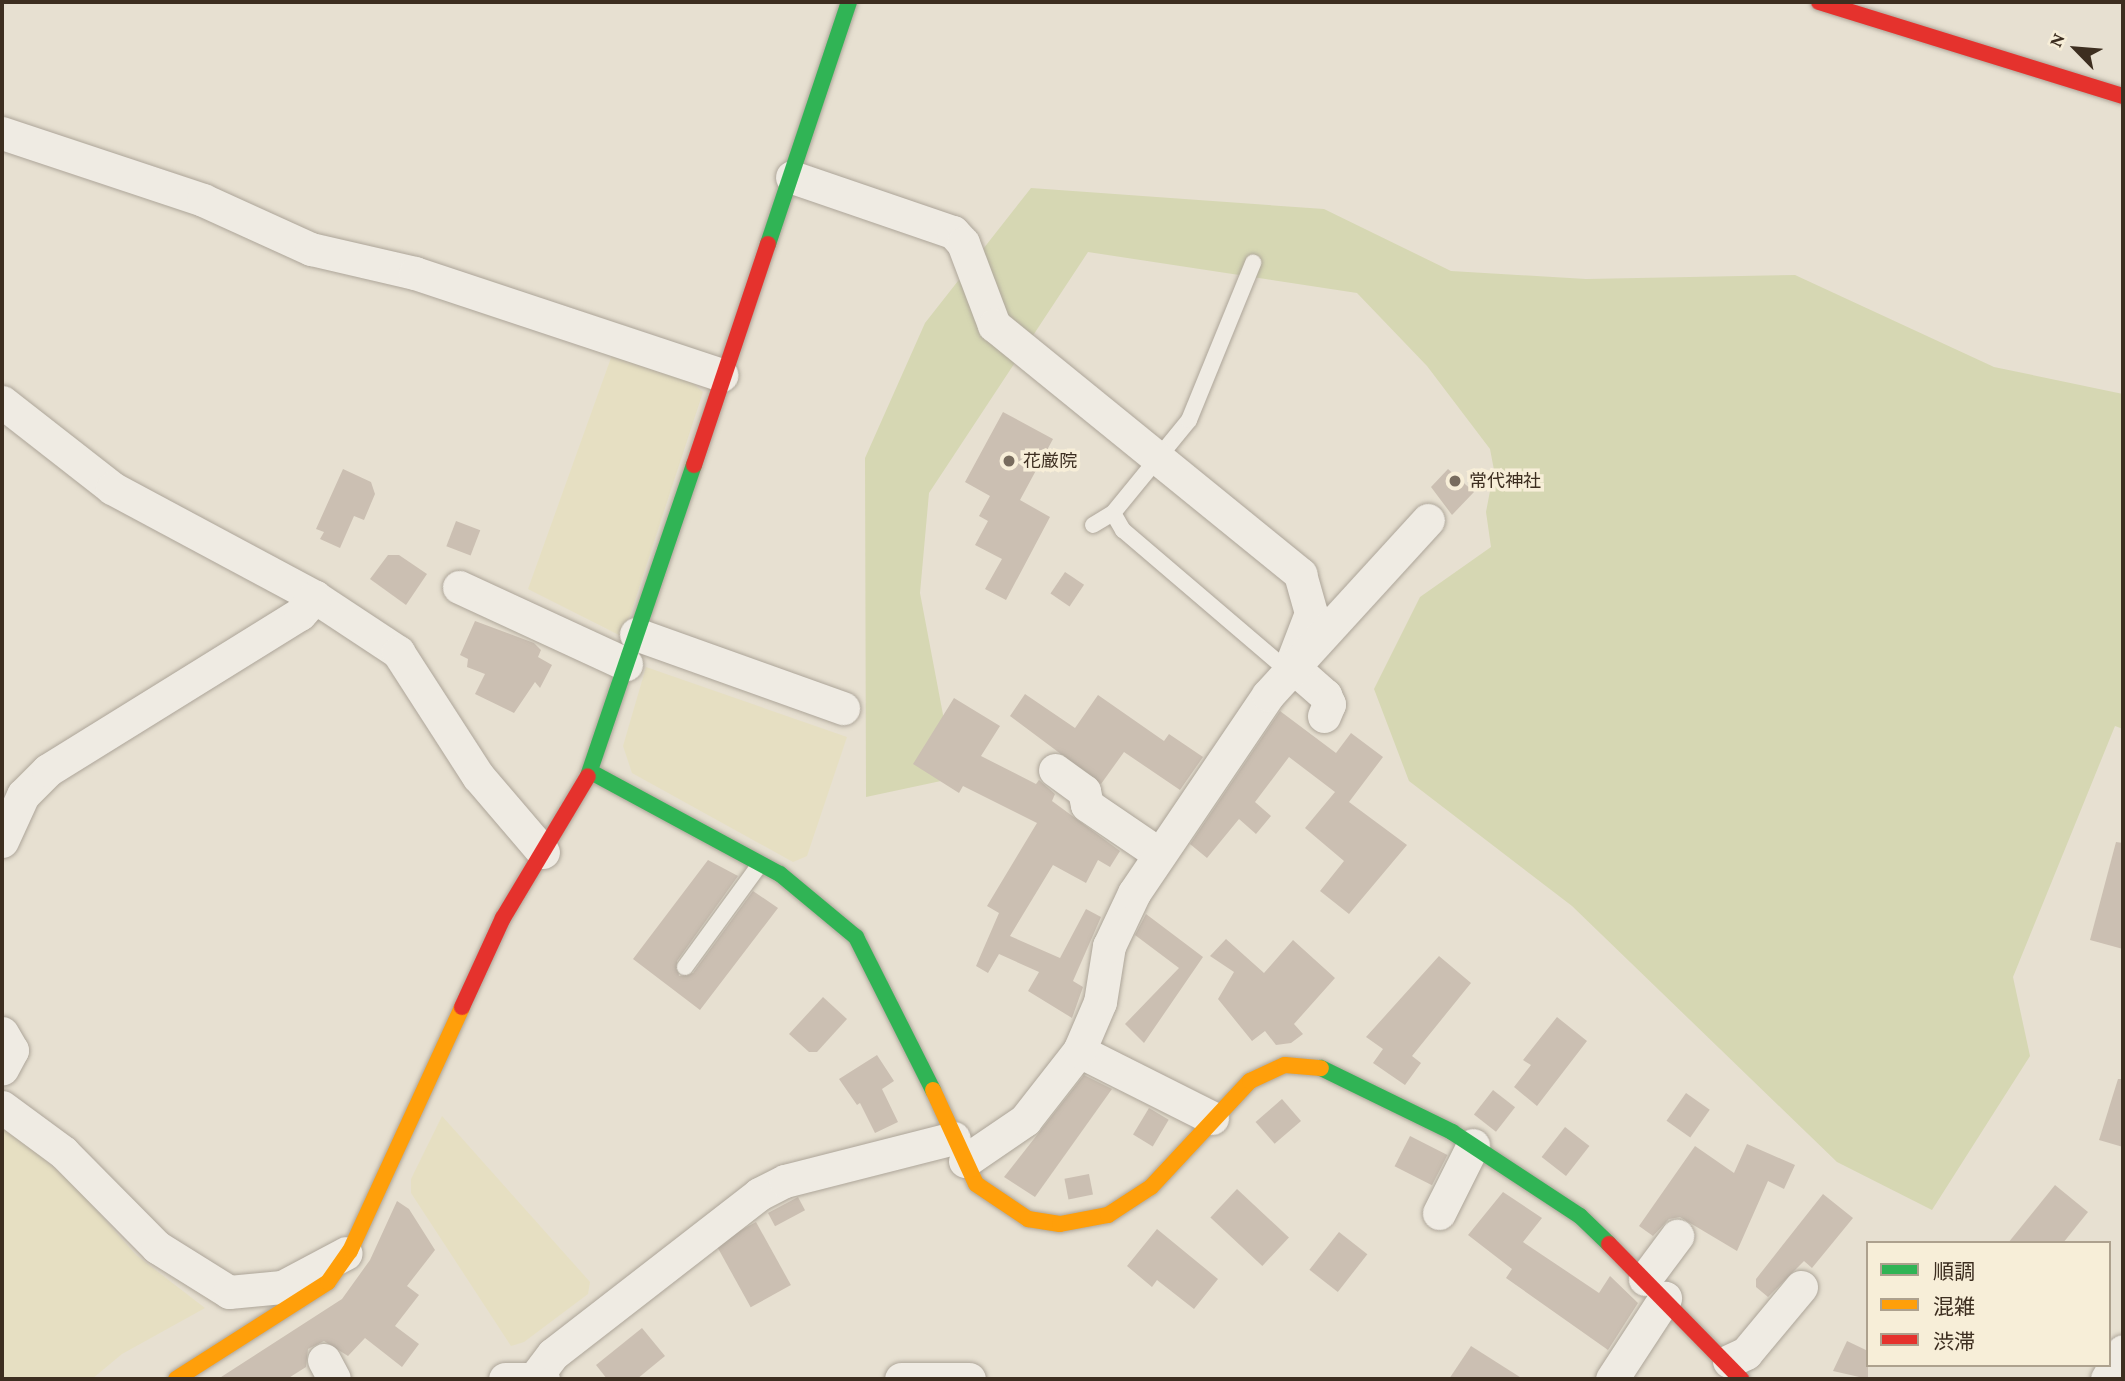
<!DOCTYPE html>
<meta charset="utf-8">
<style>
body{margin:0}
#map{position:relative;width:2125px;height:1381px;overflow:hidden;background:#e7e0d1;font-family:"Crimson Pro","Noto Sans JP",serif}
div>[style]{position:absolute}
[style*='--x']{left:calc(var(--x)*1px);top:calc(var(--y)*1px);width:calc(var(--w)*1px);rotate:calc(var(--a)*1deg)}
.farmland>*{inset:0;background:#e6dfc2}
.green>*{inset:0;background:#d6d7b3}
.building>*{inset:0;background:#cbbfb2;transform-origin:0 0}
.roads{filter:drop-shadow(0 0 2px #ada599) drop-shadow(0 0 2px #ada599)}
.lane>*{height:16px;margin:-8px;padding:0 8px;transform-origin:8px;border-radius:8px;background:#efebe3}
.street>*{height:33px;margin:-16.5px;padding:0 16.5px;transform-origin:16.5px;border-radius:16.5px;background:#efebe3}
.fast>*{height:16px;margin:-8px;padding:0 8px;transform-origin:8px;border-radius:8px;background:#30b455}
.slow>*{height:16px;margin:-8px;padding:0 8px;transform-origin:8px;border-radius:8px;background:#ff9f0a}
.jam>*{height:16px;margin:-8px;padding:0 8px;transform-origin:8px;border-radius:8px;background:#e5322d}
.dots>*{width:19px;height:19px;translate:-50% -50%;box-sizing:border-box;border:4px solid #f7eed8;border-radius:50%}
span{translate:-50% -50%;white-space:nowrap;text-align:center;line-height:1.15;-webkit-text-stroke:7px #f7eed8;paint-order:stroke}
.poi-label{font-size:18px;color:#3d2e20}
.left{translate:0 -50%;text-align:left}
.frame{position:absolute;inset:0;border:4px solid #3d2e20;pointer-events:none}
.legend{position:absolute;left:1866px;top:1241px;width:245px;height:126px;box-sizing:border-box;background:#f7eed8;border:2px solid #ada18e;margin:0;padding:9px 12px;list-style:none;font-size:21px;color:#3d2e20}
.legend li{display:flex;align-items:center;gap:14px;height:35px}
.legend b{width:35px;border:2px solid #ada18e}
.north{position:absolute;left:2041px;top:14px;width:70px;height:70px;-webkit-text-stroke:5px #f7eed8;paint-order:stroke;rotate:295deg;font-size:19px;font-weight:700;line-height:28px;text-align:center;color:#3d2e20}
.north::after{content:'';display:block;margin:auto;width:24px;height:32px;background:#3d2e20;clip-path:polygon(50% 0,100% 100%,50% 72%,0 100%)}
</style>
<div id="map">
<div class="farmland">
<i style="clip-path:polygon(612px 355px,688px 379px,703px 392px,623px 637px,528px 589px)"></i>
<i style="clip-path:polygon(646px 667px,847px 737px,807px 856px,793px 862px,632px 773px,623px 746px)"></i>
<i style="clip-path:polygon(442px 1116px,590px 1282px,588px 1294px,524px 1342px,511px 1346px,411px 1193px,411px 1179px)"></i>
<i style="clip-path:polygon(2px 1123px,75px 1186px,136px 1255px,205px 1308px,122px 1354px,92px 1379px,2px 1379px)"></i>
</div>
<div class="green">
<i style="clip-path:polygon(1031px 188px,1324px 209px,1451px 271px,1586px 279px,1795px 275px,1994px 367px,2123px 394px,2123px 729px,2115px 726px,2013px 977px,2030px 1056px,1932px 1210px,1837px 1162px,1572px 906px,1409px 781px,1374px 689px,1420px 597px,1491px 547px,1486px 512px,1494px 470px,1490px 449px,1427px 366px,1357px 293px,1088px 252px,929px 493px,920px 593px,955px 778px,866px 797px,865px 458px,925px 323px)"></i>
</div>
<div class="building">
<i style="clip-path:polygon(1003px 412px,1053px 439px,1020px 500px,1050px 517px,1006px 600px,985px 589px,1002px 559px,975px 545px,988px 521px,979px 516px,990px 496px,965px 482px)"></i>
<i style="clip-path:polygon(343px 469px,371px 482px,375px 494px,364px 520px,354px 516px,340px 548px,320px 539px,324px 532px,316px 529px)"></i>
<i style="clip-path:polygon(1448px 469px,1474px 492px,1452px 515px,1431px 487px)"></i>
<i style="left:456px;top:521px;width:26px;height:27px;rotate:21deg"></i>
<i style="clip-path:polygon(388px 555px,399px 555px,427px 574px,406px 605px,370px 579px)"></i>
<i style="left:1065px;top:572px;width:23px;height:26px;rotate:34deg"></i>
<i style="clip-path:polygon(475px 621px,534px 643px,541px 650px,538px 657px,552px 665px,540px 688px,535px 682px,514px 713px,475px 694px,485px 674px,467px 667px,468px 659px,460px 655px)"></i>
<i style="clip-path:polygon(1025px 694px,1075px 728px,1098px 695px,1164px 741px,1169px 734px,1203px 757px,1180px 790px,1124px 752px,1101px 784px,1010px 716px)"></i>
<i style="clip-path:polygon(954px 698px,1000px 726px,981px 756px,1036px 784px,1039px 780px,1055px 794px,1052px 801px,1120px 851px,1110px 867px,1098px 860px,1086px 883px,1053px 865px,1010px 936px,1060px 958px,1086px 909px,1101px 917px,1073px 981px,1083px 987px,1072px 1018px,1028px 991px,1039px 972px,999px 954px,988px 973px,976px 966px,999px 913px,987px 906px,1037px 823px,963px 786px,959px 793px,913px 764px)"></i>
<i style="clip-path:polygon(1280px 711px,1336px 753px,1351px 733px,1383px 757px,1349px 802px,1407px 845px,1349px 914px,1320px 891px,1344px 861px,1305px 828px,1335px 792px,1289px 757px,1255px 802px,1271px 816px,1256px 834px,1239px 819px,1207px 858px,1190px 844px)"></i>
<i style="clip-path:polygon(2116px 842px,2123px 843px,2123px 949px,2090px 940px)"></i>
<i style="clip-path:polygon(708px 860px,738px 876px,677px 961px,679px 976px,693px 973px,753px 891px,778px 908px,700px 1010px,633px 959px)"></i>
<i style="clip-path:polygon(1146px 914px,1203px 957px,1144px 1043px,1125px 1024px,1179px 968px,1135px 935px)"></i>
<i style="clip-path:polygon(1226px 939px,1264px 973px,1293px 940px,1335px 978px,1294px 1024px,1303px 1034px,1291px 1043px,1276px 1045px,1265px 1031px,1252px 1041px,1218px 999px,1234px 972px,1210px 956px)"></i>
<i style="clip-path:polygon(1439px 956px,1471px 983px,1412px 1056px,1421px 1063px,1405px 1085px,1373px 1063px,1383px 1049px,1366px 1037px)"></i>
<i style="clip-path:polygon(823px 997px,847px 1019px,817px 1052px,809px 1052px,789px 1034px)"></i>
<i style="clip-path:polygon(1557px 1017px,1587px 1041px,1537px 1106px,1514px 1087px,1531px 1065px,1523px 1060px)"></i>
<i style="clip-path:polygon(877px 1055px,894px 1081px,882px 1089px,898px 1122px,875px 1133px,860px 1103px,857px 1105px,839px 1079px)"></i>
<i style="clip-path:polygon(1084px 1075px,1112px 1089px,1035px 1197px,1004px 1177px)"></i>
<i style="clip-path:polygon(2118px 1079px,2123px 1079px,2123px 1147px,2099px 1140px)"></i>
<i style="left:1493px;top:1090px;width:28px;height:31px;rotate:38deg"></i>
<i style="left:1686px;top:1093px;width:29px;height:34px;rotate:35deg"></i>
<i style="left:1282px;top:1099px;width:29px;height:35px;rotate:49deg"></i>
<i style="left:1149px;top:1108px;width:23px;height:31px;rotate:31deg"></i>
<i style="left:1565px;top:1127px;width:31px;height:38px;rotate:38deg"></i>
<i style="left:1410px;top:1136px;width:42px;height:34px;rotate:27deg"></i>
<i style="clip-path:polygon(1747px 1144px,1795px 1165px,1784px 1189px,1768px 1181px,1737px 1251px,1680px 1217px,1669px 1219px,1653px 1236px,1639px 1226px,1695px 1146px,1734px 1173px)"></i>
<i style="left:1089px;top:1174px;width:21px;height:25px;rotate:79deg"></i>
<i style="clip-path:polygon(2055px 1185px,2088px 1212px,2063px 1243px,2008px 1243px)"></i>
<i style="left:1237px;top:1189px;width:71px;height:39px;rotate:43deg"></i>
<i style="clip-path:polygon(1503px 1192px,1542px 1218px,1523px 1242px,1599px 1293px,1610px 1276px,1638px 1303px,1608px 1350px,1506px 1278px,1512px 1269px,1468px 1235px)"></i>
<i style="clip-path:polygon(1823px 1194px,1853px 1218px,1812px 1268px,1804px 1261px,1768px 1297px,1756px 1287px,1756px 1279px)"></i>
<i style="left:798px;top:1197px;width:15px;height:34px;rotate:62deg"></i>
<i style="clip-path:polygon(397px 1201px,409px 1209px,435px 1250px,407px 1286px,419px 1295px,395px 1326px,419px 1344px,402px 1367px,365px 1338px,348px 1356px,324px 1341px,308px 1349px,306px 1367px,287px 1379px,218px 1379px,342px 1299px,370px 1260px)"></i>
<i style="left:756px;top:1222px;width:72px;height:46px;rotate:61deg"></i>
<i style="clip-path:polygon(1157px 1229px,1218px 1279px,1194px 1309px,1157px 1280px,1152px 1287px,1127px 1266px)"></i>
<i style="left:1339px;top:1232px;width:36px;height:48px;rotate:38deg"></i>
<i style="clip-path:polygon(642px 1328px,665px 1356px,637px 1379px,607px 1379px,596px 1365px)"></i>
<i style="clip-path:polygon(1847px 1341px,1868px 1351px,1868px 1379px,1833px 1371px)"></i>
<i style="clip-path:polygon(1471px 1346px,1523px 1379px,1449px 1379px)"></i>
</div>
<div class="roads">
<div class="lane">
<i style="--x:1113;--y:513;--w:20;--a:60"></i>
<i style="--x:1123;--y:530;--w:217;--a:40.5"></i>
<i style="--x:1093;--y:525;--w:23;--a:-31"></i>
<i style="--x:1113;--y:513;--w:120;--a:-50.7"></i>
<i style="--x:1189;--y:420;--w:170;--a:-67.8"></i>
<i style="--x:685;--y:967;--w:127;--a:-53.9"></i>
</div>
<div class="street">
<i style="--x:2;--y:133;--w:212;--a:18.4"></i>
<i style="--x:203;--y:200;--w:119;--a:24.4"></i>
<i style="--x:311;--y:249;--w:107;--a:13"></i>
<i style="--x:415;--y:273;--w:323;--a:18.4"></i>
<i style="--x:792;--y:177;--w:170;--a:18.9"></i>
<i style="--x:953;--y:232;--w:15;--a:48"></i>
<i style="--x:963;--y:243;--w:88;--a:69.3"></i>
<i style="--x:994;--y:325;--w:395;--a:39.1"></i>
<i style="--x:1300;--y:574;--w:41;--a:74.2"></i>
<i style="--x:1311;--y:613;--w:47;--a:111.1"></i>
<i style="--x:2;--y:402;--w:140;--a:38"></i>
<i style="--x:112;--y:488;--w:230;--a:28.2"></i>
<i style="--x:315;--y:597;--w:100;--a:33.5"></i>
<i style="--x:398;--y:652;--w:148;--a:57.2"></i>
<i style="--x:478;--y:776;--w:100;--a:49.5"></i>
<i style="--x:459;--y:587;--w:184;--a:24.8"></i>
<i style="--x:636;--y:634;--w:220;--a:19.7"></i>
<i style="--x:1293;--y:667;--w:43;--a:41.2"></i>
<i style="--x:1325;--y:695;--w:10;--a:66"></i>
<i style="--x:1329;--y:704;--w:13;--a:113"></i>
<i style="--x:1055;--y:770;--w:36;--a:36"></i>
<i style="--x:1084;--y:791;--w:14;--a:78"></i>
<i style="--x:1087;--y:805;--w:87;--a:34.2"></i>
<i style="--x:2;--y:841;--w:51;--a:-65.5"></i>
<i style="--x:23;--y:795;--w:35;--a:-45"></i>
<i style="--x:48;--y:770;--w:296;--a:-31.8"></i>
<i style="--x:300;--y:614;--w:23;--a:-49"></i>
<i style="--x:2;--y:1033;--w:20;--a:60"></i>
<i style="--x:12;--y:1050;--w:21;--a:118"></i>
<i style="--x:1079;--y:1051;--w:149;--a:26.7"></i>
<i style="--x:2;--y:1107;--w:76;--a:36.4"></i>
<i style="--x:63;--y:1152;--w:134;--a:45.3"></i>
<i style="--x:157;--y:1247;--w:85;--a:32"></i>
<i style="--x:229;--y:1292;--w:53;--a:-5.4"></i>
<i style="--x:282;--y:1287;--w:72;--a:-28"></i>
<i style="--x:965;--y:1161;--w:73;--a:-34.3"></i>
<i style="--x:1025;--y:1120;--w:88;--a:-52"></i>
<i style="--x:1079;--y:1051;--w:53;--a:-66.8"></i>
<i style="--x:1100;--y:1002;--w:57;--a:-80.9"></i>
<i style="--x:1109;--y:946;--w:59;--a:-64.7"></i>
<i style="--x:1134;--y:893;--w:239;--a:-55.9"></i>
<i style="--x:1268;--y:695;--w:237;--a:-47.6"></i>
<i style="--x:1439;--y:1213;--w:76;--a:-63.4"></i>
<i style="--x:1645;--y:1279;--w:54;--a:-53.3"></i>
<i style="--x:324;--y:1360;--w:21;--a:62"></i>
<i style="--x:1729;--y:1361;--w:19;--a:-25"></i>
<i style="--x:1746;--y:1353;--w:86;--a:-50.2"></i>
<i style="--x:505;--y:1379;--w:38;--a:0"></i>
<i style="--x:534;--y:1379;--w:31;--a:-53"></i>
<i style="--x:553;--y:1354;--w:261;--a:-37.8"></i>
<i style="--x:759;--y:1194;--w:29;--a:-27"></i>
<i style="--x:785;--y:1181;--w:174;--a:-14.3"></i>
<i style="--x:901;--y:1379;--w:68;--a:0"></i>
<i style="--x:1612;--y:1379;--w:97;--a:-56.8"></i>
<i style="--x:2107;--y:1379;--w:32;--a:-60"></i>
</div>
<div class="fast">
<i style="--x:768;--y:244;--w:255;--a:-71.5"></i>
<i style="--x:591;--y:772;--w:215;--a:28.4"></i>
<i style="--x:780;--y:874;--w:99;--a:39.7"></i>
<i style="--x:856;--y:937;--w:171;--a:63.3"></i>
<i style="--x:588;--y:776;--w:329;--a:-71.2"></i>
<i style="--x:1321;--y:1068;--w:146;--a:26"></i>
<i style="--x:1452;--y:1132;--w:153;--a:33.3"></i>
<i style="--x:1580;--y:1216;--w:40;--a:44"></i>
</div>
<div class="slow">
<i style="--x:933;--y:1090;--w:103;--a:65.4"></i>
<i style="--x:976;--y:1184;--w:63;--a:33.9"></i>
<i style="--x:1028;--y:1219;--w:32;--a:9"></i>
<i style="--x:1060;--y:1224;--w:49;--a:-10.6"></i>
<i style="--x:1108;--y:1215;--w:51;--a:-33.1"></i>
<i style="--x:1151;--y:1187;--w:145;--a:-47"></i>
<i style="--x:1250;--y:1081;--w:38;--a:-25"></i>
<i style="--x:1285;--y:1065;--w:36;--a:5"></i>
<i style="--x:176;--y:1379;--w:180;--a:-32.5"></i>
<i style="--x:328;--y:1282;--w:38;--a:-55"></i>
<i style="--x:350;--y:1251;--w:268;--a:-65.3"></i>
</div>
<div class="jam">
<i style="--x:1819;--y:2;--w:318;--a:17.2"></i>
<i style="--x:694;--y:465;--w:233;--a:-71.5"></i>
<i style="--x:462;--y:1007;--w:98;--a:-65.3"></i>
<i style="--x:503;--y:918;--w:165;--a:-59.1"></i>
<i style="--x:1609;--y:1244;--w:189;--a:45.6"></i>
</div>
</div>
<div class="dots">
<i style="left:1009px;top:461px;background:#786c5e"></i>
<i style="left:1455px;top:481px;background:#786c5e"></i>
</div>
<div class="poi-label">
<span class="left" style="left:1023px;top:461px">花厳院</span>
<span class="left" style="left:1469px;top:481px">常代神社</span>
</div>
<div class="frame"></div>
<ul class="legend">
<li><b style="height:9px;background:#30b455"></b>順調</li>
<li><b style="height:9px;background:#ff9f0a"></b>混雑</li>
<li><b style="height:9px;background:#e5322d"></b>渋滞</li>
</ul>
<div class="north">N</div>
</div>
